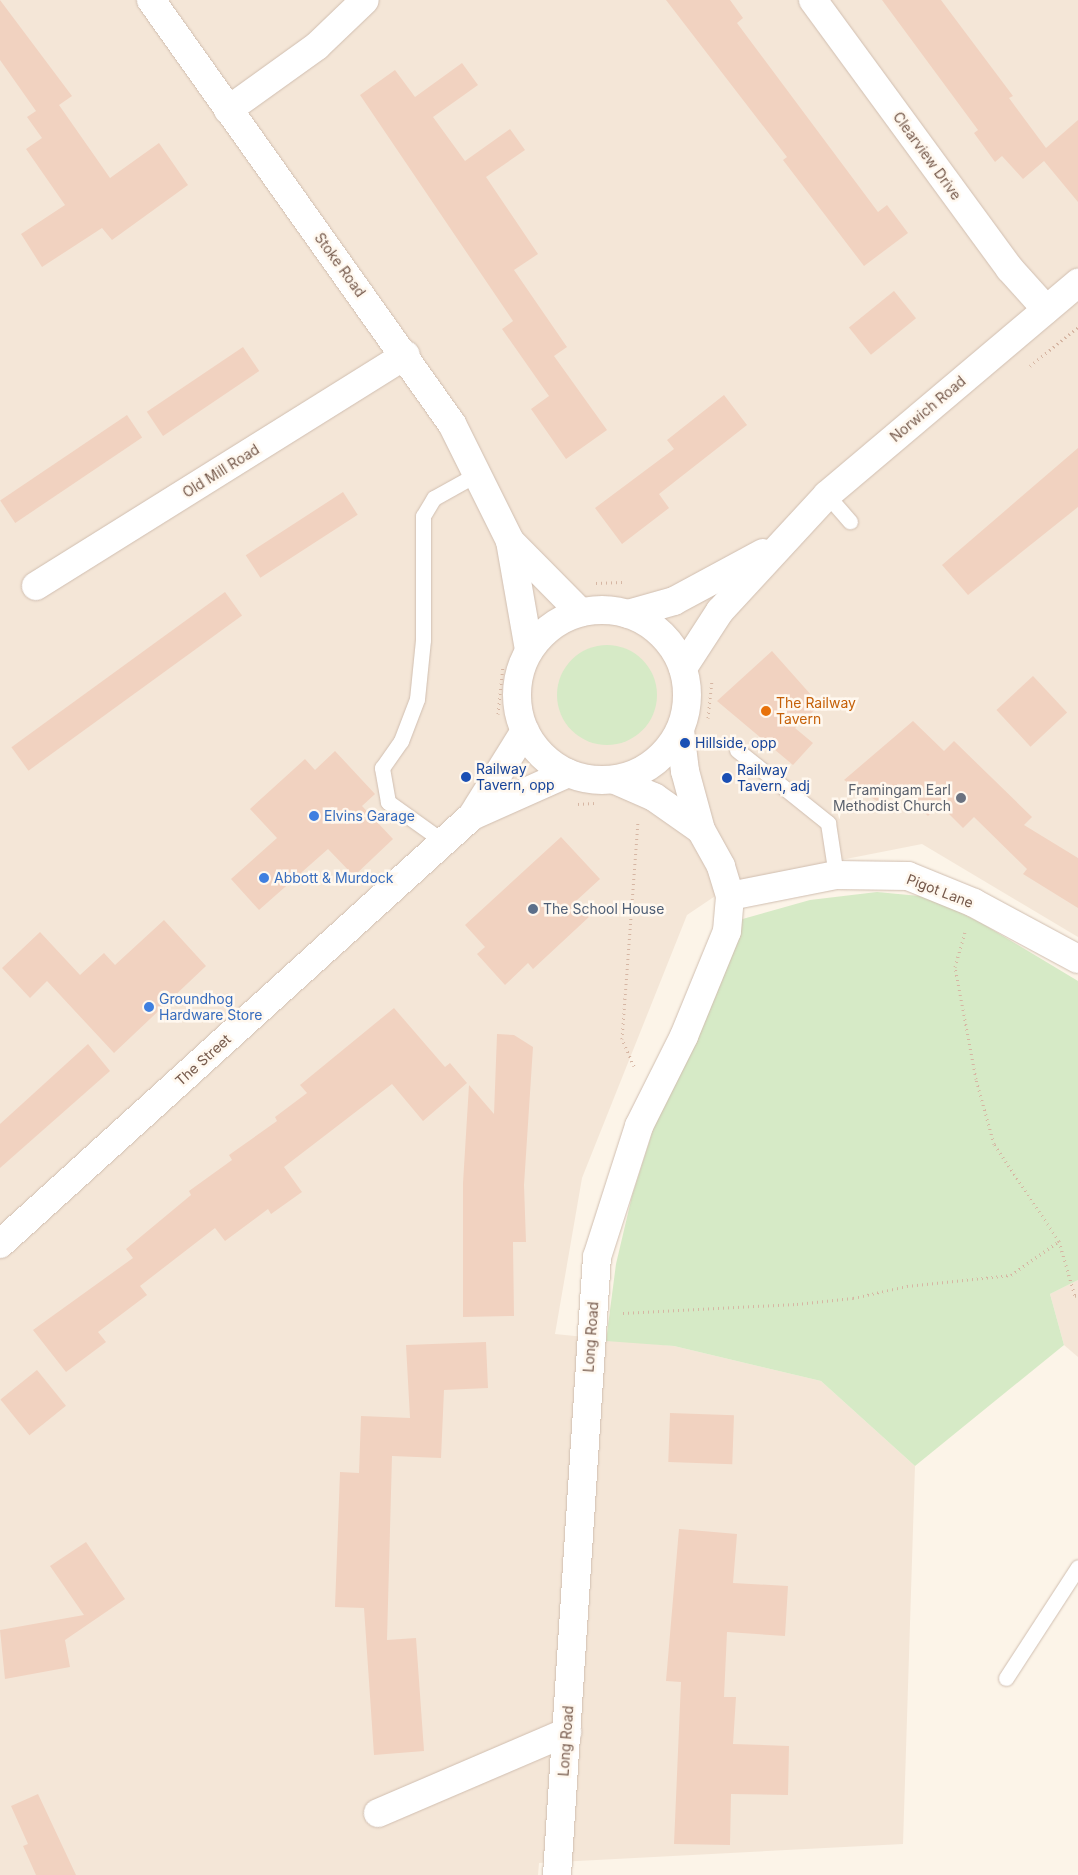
<!DOCTYPE html>
<style>
body{margin:0}
#map{position:relative;width:1078px;height:1875px;overflow:hidden;background:#fcf4e8;font-family:Inter,sans-serif}
div>[style]{position:absolute}
[style*='--x']{left:calc(var(--x)*1px);top:calc(var(--y)*1px);width:calc(var(--w)*1px);rotate:calc(var(--a)*1deg)}
.residential>*{inset:0;background:#f4e6d7}
.green>*{inset:0;background:#d6eac6}
.round{border-radius:50%}
.building>*{inset:0;background:#f1d2c0;transform-origin:0 0}
.path>*{height:3px;margin-top:-1.5px;transform-origin:0;background:repeating-linear-gradient(90deg,#d6b6a3 0 1px,transparent 0 5px)}
.roads{filter:drop-shadow(0 0 1px #d0beb0) drop-shadow(0 0 1px #d0beb0)}
.lane>*{height:15px;margin:-7.5px;padding:0 7.5px;transform-origin:7.5px;border-radius:7.5px;background:#fff}
.street>*{height:28px;margin:-14px;padding:0 14px;transform-origin:14px;border-radius:14px;background:#fff}
.secondary>*{height:28px;margin:-14px;padding:0 14px;transform-origin:14px;border-radius:14px;background:#fff}
.secondary>.ring{margin:-14px;padding:0;box-sizing:content-box;background:none;border:28px solid #fff;border-radius:50%}
.dots>*{width:14px;height:14px;translate:-50% -50%;box-sizing:border-box;border:2px solid #fff8ef;border-radius:50%}
span{translate:-50% -50%;white-space:nowrap;text-align:center;line-height:1.15;-webkit-text-stroke:5px #fff8ef;paint-order:stroke}
.street-label{font-size:14px;color:#765a4c}
.food-label{font-size:14px;color:#c56008}
.left{translate:0 -50%;text-align:left}
.transit-label{font-size:14px;color:#164399}
.worship-label{font-size:14px;color:#5b616d}
.right{translate:-100% -50%;text-align:right}
.shop-label{font-size:14px;color:#366cbe}
.service-label{font-size:14px;color:#4e5e75}
</style>
<div id="map">
<div class="residential">
<i style="clip-path:polygon(0 0,1078px 0,1078px 937px,922px 844px,739px 880px,687px 915px,582px 1178px,555px 1334px,674px 1346px,821px 1381px,915px 1466px,903px 1844px,539px 1863px,538px 1875px,0 1875px)"></i>
<i style="clip-path:polygon(1078px 1280px,1078px 1357px,1064px 1345px,1050px 1294px)"></i>
</div>
<div class="green">
<i class="round" style="left:557px;top:645px;width:100px;height:100px"></i>
<i style="clip-path:polygon(877px 892px,930px 897px,983px 924px,1078px 981px,1078px 1280px,1050px 1294px,1064px 1345px,915px 1466px,821px 1381px,674px 1346px,606px 1341px,616px 1264px,632px 1196px,680px 1045px,739px 920px,810px 900px)"></i>
</div>
<div class="building">
<i style="clip-path:polygon(0 0,72px 96px,59px 105px,110px 178px,159px 143px,188px 185px,112px 240px,102px 228px,42px 267px,21px 234px,65px 205px,26px 149px,42px 138px,27px 117px,36px 111px,0 60px)"></i>
<i style="clip-path:polygon(666px 0,730px 0,743px 18px,737px 23px,878px 212px,887px 205px,908px 233px,864px 266px,783px 160px,787px 157px)"></i>
<i style="clip-path:polygon(882px 0,941px 0,1013px 96px,1009px 98px,1046px 148px,1078px 120px,1078px 202px,1044px 161px,1023px 179px,1002px 156px,995px 162px,974px 133px,978px 130px)"></i>
<i style="clip-path:polygon(462px 63px,478px 85px,433px 117px,465px 161px,510px 129px,525px 150px,486px 177px,538px 254px,514px 270px,567px 347px,554px 356px,607px 430px,566px 459px,531px 409px,549px 396px,502px 329px,513px 321px,360px 95px,395px 70px,415px 97px)"></i>
<i style="left:894px;top:291px;width:35px;height:58px;rotate:51deg"></i>
<i style="left:243px;top:347px;width:29px;height:116px;rotate:56deg"></i>
<i style="clip-path:polygon(724px 395px,747px 425px,659px 494px,669px 508px,622px 544px,595px 508px,674px 449px,667px 440px)"></i>
<i style="left:127px;top:415px;width:27px;height:153px;rotate:56deg"></i>
<i style="clip-path:polygon(1078px 448px,1078px 507px,968px 595px,942px 565px)"></i>
<i style="left:343px;top:492px;width:27px;height:116px;rotate:57deg"></i>
<i style="left:225px;top:592px;width:29px;height:264px;rotate:54deg"></i>
<i style="clip-path:polygon(772px 651px,820px 705px,795px 728px,813px 743px,793px 765px,717px 701px)"></i>
<i style="left:1033px;top:676px;width:50px;height:50px;rotate:47deg"></i>
<i style="clip-path:polygon(913px 721px,944px 751px,954px 741px,1032px 817px,1024px 825px,1078px 858px,1078px 908px,1023px 874px,1027px 869px,974px 817px,963px 828px,939px 804px,928px 816px,896px 785px,880px 803px,844px 780px)"></i>
<i style="clip-path:polygon(335px 751px,375px 794px,362px 806px,393px 839px,354px 876px,328px 849px,259px 910px,231px 879px,277px 838px,250px 809px,305px 759px,315px 770px)"></i>
<i style="clip-path:polygon(561px 837px,600px 879px,576px 901px,590px 916px,533px 969px,528px 963px,505px 985px,477px 954px,485px 947px,465px 925px)"></i>
<i style="clip-path:polygon(164px 920px,206px 966px,114px 1053px,47px 981px,30px 998px,2px 968px,40px 932px,80px 975px,104px 953px,115px 965px)"></i>
<i style="clip-path:polygon(394px 1008px,445px 1067px,450px 1063px,467px 1083px,423px 1121px,392px 1084px,284px 1167px,302px 1192px,271px 1214px,268px 1209px,225px 1241px,215px 1228px,140px 1286px,147px 1295px,98px 1332px,106px 1342px,66px 1372px,33px 1330px,133px 1258px,126px 1249px,191px 1195px,189px 1191px,232px 1160px,229px 1155px,277px 1121px,275px 1117px,307px 1093px,300px 1085px)"></i>
<i style="clip-path:polygon(497px 1034px,514px 1035px,533px 1047px,524px 1185px,526px 1242px,513px 1242px,514px 1316px,463px 1317px,463px 1183px,469px 1085px,494px 1114px)"></i>
<i style="clip-path:polygon(88px 1044px,110px 1071px,0 1168px,0 1124px)"></i>
<i style="clip-path:polygon(486px 1342px,488px 1388px,444px 1390px,441px 1458px,392px 1456px,387px 1640px,416px 1638px,424px 1751px,374px 1755px,364px 1608px,335px 1607px,340px 1472px,359px 1473px,361px 1416px,410px 1418px,406px 1345px)"></i>
<i style="left:37px;top:1370px;width:46px;height:47px;rotate:51deg"></i>
<i style="left:670px;top:1413px;width:64px;height:49px;rotate:2deg"></i>
<i style="clip-path:polygon(679px 1529px,737px 1534px,733px 1583px,788px 1586px,785px 1636px,727px 1632px,724px 1697px,736px 1697px,733px 1744px,789px 1746px,788px 1795px,731px 1794px,730px 1845px,674px 1844px,681px 1682px,666px 1681px)"></i>
<i style="clip-path:polygon(86px 1542px,125px 1599px,65px 1640px,70px 1667px,5px 1679px,0 1630px,84px 1615px,50px 1566px)"></i>
<i style="clip-path:polygon(38px 1794px,76px 1875px,36px 1875px,23px 1846px,28px 1844px,11px 1806px)"></i>
</div>
<div class="path">
<i style="--x:1030;--y:366;--w:62;--a:-39.1"></i>
<i style="--x:596;--y:583;--w:26;--a:-2"></i>
<i style="--x:498;--y:714;--w:48;--a:-84.1"></i>
<i style="--x:708;--y:718;--w:36;--a:-84"></i>
<i style="--x:578;--y:804;--w:16;--a:-4"></i>
<i style="--x:634;--y:1066;--w:30;--a:-114"></i>
<i style="--x:622;--y:1039;--w:217;--a:-85.8"></i>
<i style="--x:1059;--y:1241;--w:57;--a:73.8"></i>
<i style="--x:1075;--y:1296;--w:3;--a:-18"></i>
<i style="--x:623;--y:1313;--w:174;--a:-3"></i>
<i style="--x:797;--y:1304;--w:56;--a:-6.1"></i>
<i style="--x:853;--y:1298;--w:55;--a:-12.5"></i>
<i style="--x:907;--y:1286;--w:105;--a:-6"></i>
<i style="--x:1011;--y:1275;--w:59;--a:-35.3"></i>
<i style="--x:1059;--y:1241;--w:117;--a:-123.8"></i>
<i style="--x:994;--y:1144;--w:67;--a:-105.5"></i>
<i style="--x:976;--y:1079;--w:114;--a:-100.6"></i>
<i style="--x:955;--y:967;--w:36;--a:-74"></i>
</div>
<div class="roads">
<div class="lane">
<i style="--x:827;--y:495;--w:35;--a:49"></i>
<i style="--x:737;--y:750;--w:117;--a:38.7"></i>
<i style="--x:828;--y:823;--w:53;--a:81.3"></i>
<i style="--x:444;--y:842;--w:69;--a:-144.5"></i>
<i style="--x:388;--y:802;--w:35;--a:-100"></i>
<i style="--x:382;--y:768;--w:33;--a:-55"></i>
<i style="--x:401;--y:741;--w:45;--a:-69.1"></i>
<i style="--x:417;--y:699;--w:59;--a:-84.2"></i>
<i style="--x:423;--y:640;--w:124;--a:-90"></i>
<i style="--x:423;--y:516;--w:21;--a:-59"></i>
<i style="--x:434;--y:498;--w:51;--a:-29.1"></i>
<i style="--x:1006;--y:1678;--w:132;--a:-57"></i>
</div>
<div class="street">
<i style="--x:813;--y:0;--w:333;--a:53.8"></i>
<i style="--x:1010;--y:269;--w:54;--a:48"></i>
<i style="--x:228;--y:110;--w:110;--a:-35.7"></i>
<i style="--x:317;--y:46;--w:66;--a:-43.8"></i>
<i style="--x:36;--y:586;--w:436;--a:-32"></i>
<i style="--x:378;--y:1813;--w:206;--a:-23.2"></i>
</div>
<div class="secondary">
<i style="--x:151;--y:0;--w:520;--a:54.63"></i>
<i style="--x:452;--y:424;--w:131;--a:63.6"></i>
<i style="--x:510;--y:541;--w:111;--a:80.1"></i>
<i style="--x:510;--y:541;--w:100;--a:45.4"></i>
<i class="ring" style="left:517px;top:610px;width:142px;height:142px"></i>
<i style="--x:628;--y:614;--w:48;--a:-15.8"></i>
<i style="--x:674;--y:601;--w:101;--a:-28.3"></i>
<i style="--x:683;--y:668;--w:68;--a:-57"></i>
<i style="--x:720;--y:611;--w:158;--a:-47.3"></i>
<i style="--x:827;--y:495;--w:329;--a:-40.2"></i>
<i style="--x:615;--y:780;--w:43;--a:23.6"></i>
<i style="--x:654;--y:797;--w:57;--a:35.1"></i>
<i style="--x:472;--y:816;--w:105;--a:-24.1"></i>
<i style="--x:730;--y:896;--w:108;--a:-11.2"></i>
<i style="--x:836;--y:875;--w:72;--a:0.8"></i>
<i style="--x:908;--y:876;--w:71;--a:22.2"></i>
<i style="--x:974;--y:903;--w:118;--a:28.3"></i>
<i style="--x:0;--y:1244;--w:637;--a:-42.2"></i>
<i style="--x:472;--y:816;--w:100;--a:-58.1"></i>
<i style="--x:557;--y:1875;--w:619;--a:-86.3"></i>
<i style="--x:597;--y:1257;--w:138;--a:-72.2"></i>
<i style="--x:639;--y:1126;--w:101;--a:-63.4"></i>
<i style="--x:684;--y:1036;--w:113;--a:-67.7"></i>
<i style="--x:727;--y:931;--w:35;--a:-85"></i>
<i style="--x:730;--y:896;--w:31;--a:-107"></i>
<i style="--x:721;--y:866;--w:41;--a:-119.1"></i>
<i style="--x:701;--y:830;--w:61;--a:-105.2"></i>
<i style="--x:685;--y:771;--w:39;--a:-97"></i>
</div>
</div>
<div class="dots">
<i style="left:766px;top:711px;background:#e8710a"></i>
<i style="left:685px;top:743px;background:#1a4fb4"></i>
<i style="left:466px;top:777px;background:#1a4fb4"></i>
<i style="left:727px;top:778px;background:#1a4fb4"></i>
<i style="left:961px;top:798px;background:#6b7280"></i>
<i style="left:314px;top:816px;background:#3f7fe0"></i>
<i style="left:264px;top:878px;background:#3f7fe0"></i>
<i style="left:533px;top:909px;background:#5c6f8a"></i>
<i style="left:149px;top:1007px;background:#3f7fe0"></i>
</div>
<div class="street-label">
<span style="left:927px;top:156px;rotate:54deg">Clearview Drive</span>
<span style="left:340px;top:265px;rotate:54deg">Stoke Road</span>
<span style="left:928px;top:409px;rotate:-40deg">Norwich Road</span>
<span style="left:221px;top:471px;rotate:-32deg">Old Mill Road</span>
<span style="left:940px;top:891px;rotate:21deg">Pigot Lane</span>
<span style="left:203px;top:1060px;rotate:-42deg">The Street</span>
<span style="left:591px;top:1337px;rotate:-86deg">Long Road</span>
<span style="left:566px;top:1741px;rotate:-86deg">Long Road</span>
</div>
<div class="food-label">
<span class="left" style="left:776px;top:711px">The Railway<br>Tavern</span>
</div>
<div class="transit-label">
<span class="left" style="left:695px;top:743px">Hillside, opp</span>
<span class="left" style="left:476px;top:777px">Railway<br>Tavern, opp</span>
<span class="left" style="left:737px;top:778px">Railway<br>Tavern, adj</span>
</div>
<div class="worship-label">
<span class="right" style="left:951px;top:798px">Framingam Earl<br>Methodist Church</span>
</div>
<div class="shop-label">
<span class="left" style="left:324px;top:816px">Elvins Garage</span>
<span class="left" style="left:274px;top:878px">Abbott &amp; Murdock</span>
<span class="left" style="left:159px;top:1007px">Groundhog<br>Hardware Store</span>
</div>
<div class="service-label">
<span class="left" style="left:543px;top:909px">The School House</span>
</div>
</div>
